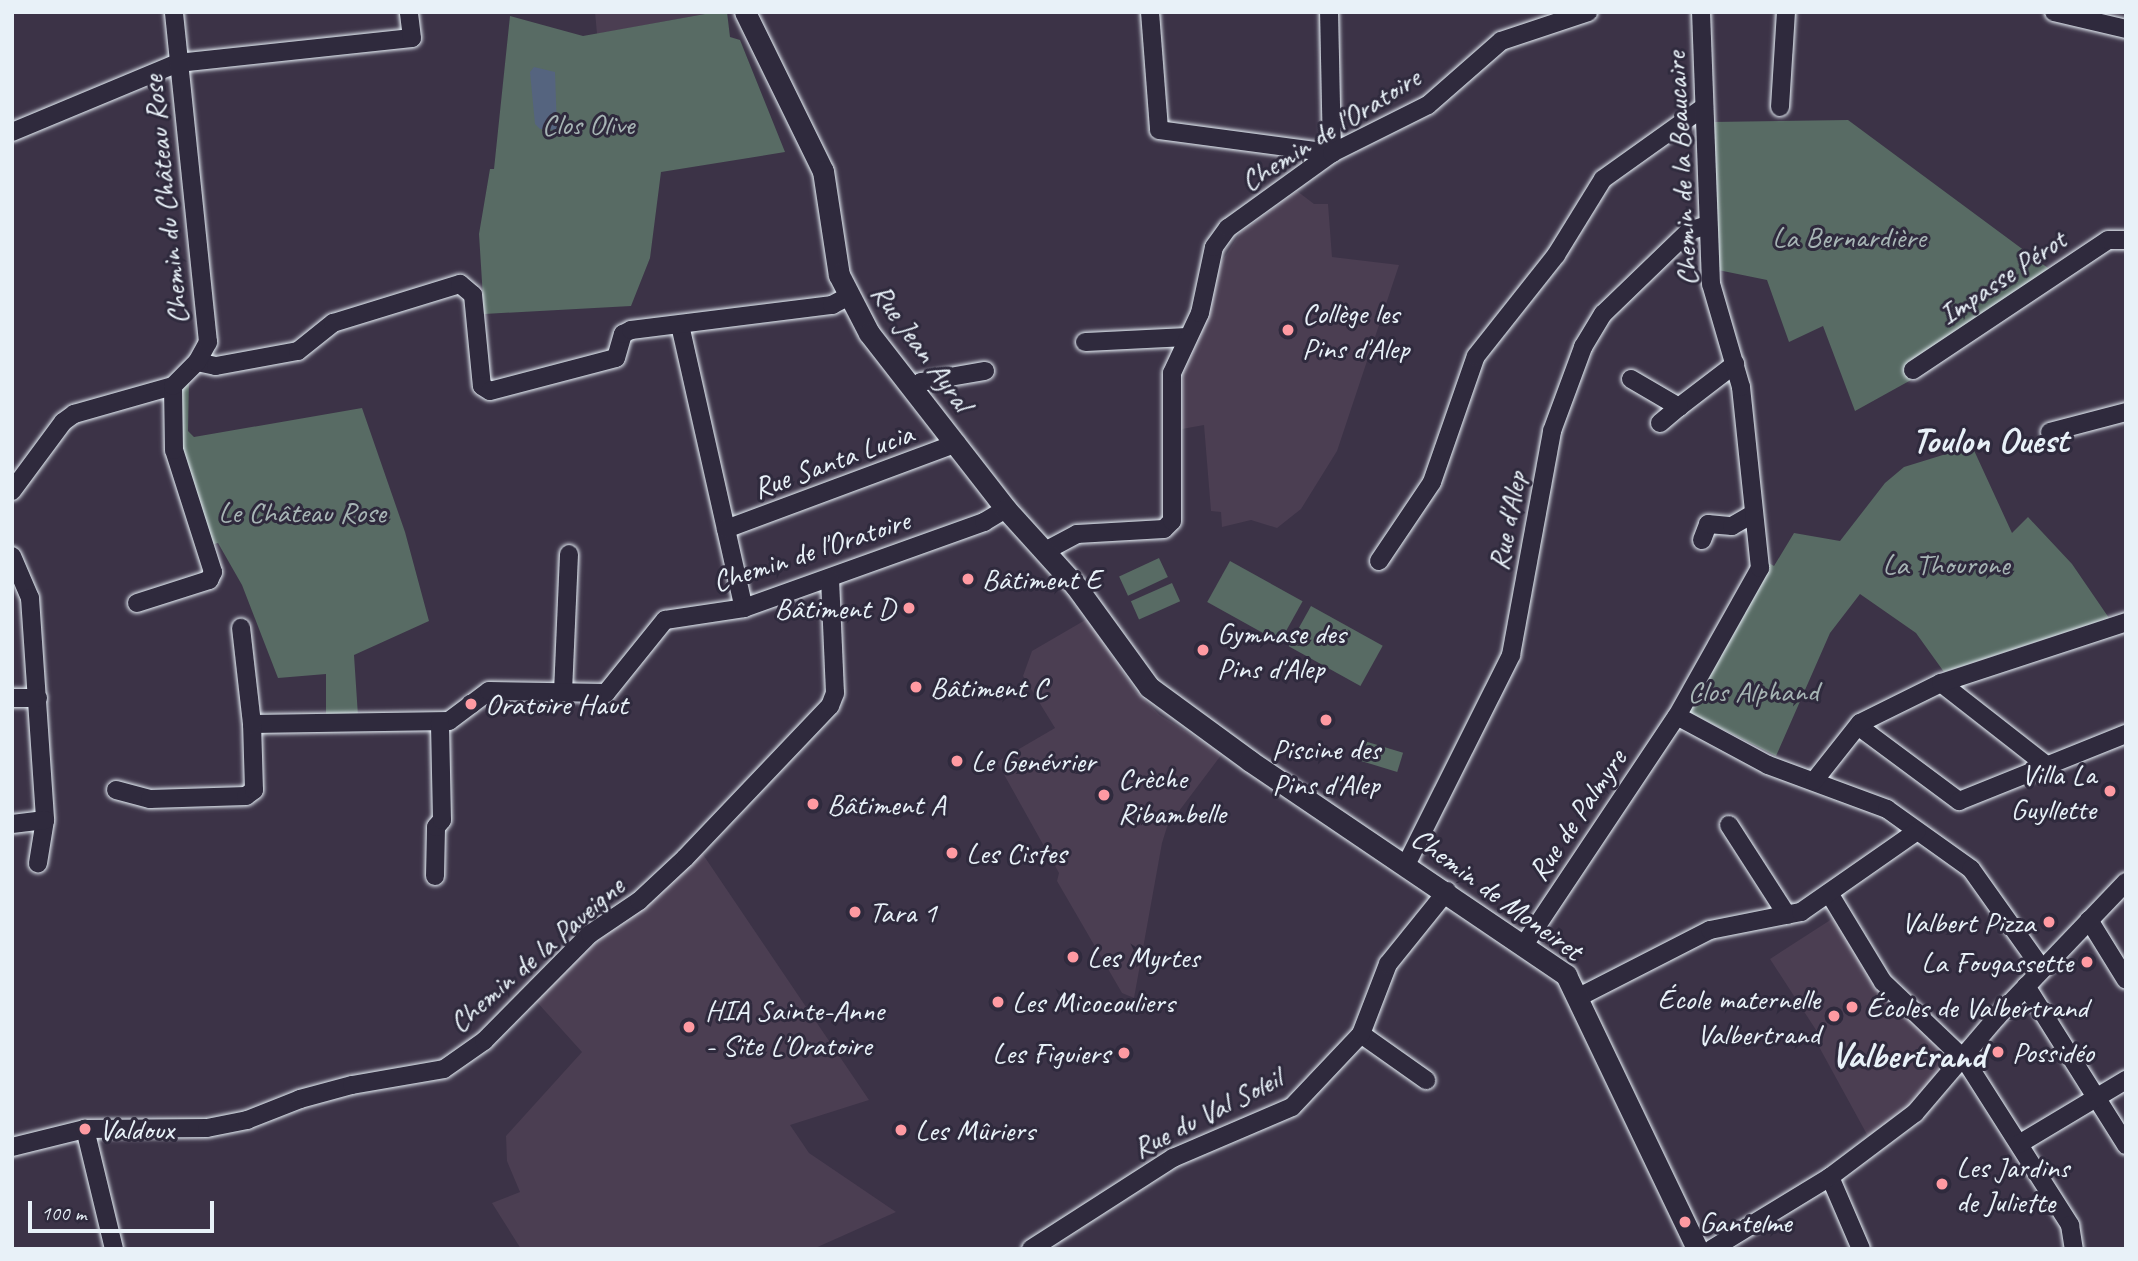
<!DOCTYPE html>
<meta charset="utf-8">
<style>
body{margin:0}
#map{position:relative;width:2138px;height:1261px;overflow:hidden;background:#3c3347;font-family:Caveat,sans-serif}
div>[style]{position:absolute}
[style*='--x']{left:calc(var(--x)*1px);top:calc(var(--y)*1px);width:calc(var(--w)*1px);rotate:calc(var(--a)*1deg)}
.built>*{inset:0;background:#4b3e52}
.green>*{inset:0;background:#586b64;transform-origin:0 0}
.water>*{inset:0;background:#55647f}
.roads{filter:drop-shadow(0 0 2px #e8f1f8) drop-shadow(0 0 2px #e8f1f8)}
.minor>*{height:18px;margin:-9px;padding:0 9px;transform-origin:9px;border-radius:9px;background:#2f2a3d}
.major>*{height:21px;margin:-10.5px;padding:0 10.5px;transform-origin:10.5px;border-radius:10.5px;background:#2f2a3d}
.dots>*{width:19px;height:19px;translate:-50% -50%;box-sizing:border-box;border:4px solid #2f2a3d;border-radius:50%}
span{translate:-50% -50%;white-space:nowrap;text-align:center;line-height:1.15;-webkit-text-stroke:6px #2f2a3d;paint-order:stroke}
.park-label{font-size:30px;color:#a7b5b5}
.street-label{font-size:30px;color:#e8f1f8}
.poi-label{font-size:30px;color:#e8f1f8}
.left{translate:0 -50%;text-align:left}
.right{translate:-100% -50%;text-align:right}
.district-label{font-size:37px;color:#e8f1f8;font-weight:700}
.frame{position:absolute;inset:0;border:14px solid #e8f1f8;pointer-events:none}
.scale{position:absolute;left:28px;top:1201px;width:186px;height:32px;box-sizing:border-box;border:4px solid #e8f1f8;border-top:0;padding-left:9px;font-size:21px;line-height:24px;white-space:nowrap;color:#e8f1f8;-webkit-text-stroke:5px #2f2a3d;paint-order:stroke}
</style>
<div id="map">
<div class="built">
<i style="clip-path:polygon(595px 12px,716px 12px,597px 34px)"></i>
<i style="clip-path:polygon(1297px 191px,1314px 204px,1328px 204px,1332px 257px,1399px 265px,1337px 451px,1301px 509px,1277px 528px,1251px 520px,1222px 527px,1221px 512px,1211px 511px,1204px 425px,1182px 429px,1183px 370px,1222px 261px,1240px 233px)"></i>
<i style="clip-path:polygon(1087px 619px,1137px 693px,1160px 715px,1222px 754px,1167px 827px,1162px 843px,1134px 998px,1122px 993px,1057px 881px,1059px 873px,997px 762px,1055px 728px,1023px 676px,1032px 651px)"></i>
<i style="clip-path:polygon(702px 853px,869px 1100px,790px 1125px,809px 1153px,896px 1212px,813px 1249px,521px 1249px,492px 1203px,520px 1192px,507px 1161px,506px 1136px,582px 1052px,536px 1001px,555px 977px)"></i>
<i style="clip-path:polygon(1835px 917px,1952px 1057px,1929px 1092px,1870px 1140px,1812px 1034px,1816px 1030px,1770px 959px)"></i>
</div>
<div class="green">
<i style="clip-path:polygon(716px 12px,727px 12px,730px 37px,740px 40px,785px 152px,661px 172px,650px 258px,631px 306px,484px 314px,479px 234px,490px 169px,494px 169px,510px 16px,583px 36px)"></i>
<i style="clip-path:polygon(1848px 120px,2052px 271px,1905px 369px,1911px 380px,1855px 411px,1823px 326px,1789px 342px,1767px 280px,1718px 270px,1712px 122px)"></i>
<i style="clip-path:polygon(189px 377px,188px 431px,194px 437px,362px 408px,405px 532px,429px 621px,354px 655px,358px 716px,326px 715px,326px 674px,278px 678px,242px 585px,218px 543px,210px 545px,178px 447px,183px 379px)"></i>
<i style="clip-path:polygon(1972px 446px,2012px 533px,2028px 517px,2072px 564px,2109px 618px,1944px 672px,1916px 633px,1860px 594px,1830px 633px,1776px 756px,1687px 711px,1767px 562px,1774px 566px,1794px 533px,1840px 541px,1885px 483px,1904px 467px)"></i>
<i style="left:1159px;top:558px;width:21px;height:44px;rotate:65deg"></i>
<i style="left:1230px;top:561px;width:83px;height:47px;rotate:29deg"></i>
<i style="left:1172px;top:583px;width:20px;height:45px;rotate:66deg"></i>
<i style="left:1311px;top:606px;width:82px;height:46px;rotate:29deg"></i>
<i style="left:1361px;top:740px;width:44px;height:20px;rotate:17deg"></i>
</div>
<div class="water">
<i style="clip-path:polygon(534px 67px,555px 72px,557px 130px,540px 129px,535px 124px,530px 72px)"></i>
</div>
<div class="roads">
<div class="minor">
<i style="--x:1150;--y:12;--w:118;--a:85.6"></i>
<i style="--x:1159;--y:130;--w:175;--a:7.6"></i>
<i style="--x:1332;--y:153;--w:141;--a:-91.2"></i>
<i style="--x:2054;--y:12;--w:74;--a:13.3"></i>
<i style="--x:1780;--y:107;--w:95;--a:-86.4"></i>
<i style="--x:12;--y:132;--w:180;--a:-22.6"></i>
<i style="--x:178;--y:63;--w:235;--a:-6.1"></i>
<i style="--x:412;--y:38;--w:26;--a:-97"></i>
<i style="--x:680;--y:325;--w:290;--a:77.3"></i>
<i style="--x:1085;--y:342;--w:103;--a:-2.8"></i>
<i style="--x:197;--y:362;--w:19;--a:12"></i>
<i style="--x:216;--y:366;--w:83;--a:-10.4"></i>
<i style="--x:298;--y:351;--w:45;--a:-38.7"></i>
<i style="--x:333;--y:323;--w:133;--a:-17.1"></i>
<i style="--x:460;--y:284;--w:17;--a:40"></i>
<i style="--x:473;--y:295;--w:91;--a:84.4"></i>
<i style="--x:482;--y:386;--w:9;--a:32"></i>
<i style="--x:490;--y:391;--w:130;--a:-14.7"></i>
<i style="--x:616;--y:358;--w:25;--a:-74"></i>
<i style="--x:623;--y:334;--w:9;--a:-27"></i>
<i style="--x:631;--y:330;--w:203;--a:-7.1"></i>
<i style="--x:832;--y:305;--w:17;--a:-28"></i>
<i style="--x:1913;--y:370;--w:234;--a:-33.7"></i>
<i style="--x:2108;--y:240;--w:18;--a:0"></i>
<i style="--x:1631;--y:379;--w:56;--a:30.3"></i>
<i style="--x:1679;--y:407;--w:71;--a:-37.5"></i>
<i style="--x:914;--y:389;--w:10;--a:-45"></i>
<i style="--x:921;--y:382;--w:65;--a:-9.8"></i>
<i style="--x:1660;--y:423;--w:25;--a:-40"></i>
<i style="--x:2050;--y:432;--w:79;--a:-14.7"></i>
<i style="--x:12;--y:491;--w:86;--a:-53.5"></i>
<i style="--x:63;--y:422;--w:14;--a:-36"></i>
<i style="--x:74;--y:414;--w:103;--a:-15.8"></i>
<i style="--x:726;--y:529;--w:246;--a:-20.4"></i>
<i style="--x:1702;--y:540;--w:17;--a:-69"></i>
<i style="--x:1708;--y:524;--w:24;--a:5"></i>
<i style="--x:1732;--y:526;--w:24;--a:-30"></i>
<i style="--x:1047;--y:550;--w:34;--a:-28"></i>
<i style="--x:1077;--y:534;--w:87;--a:-3.3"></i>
<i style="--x:1164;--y:529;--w:11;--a:-45"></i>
<i style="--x:1172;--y:521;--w:148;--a:-90"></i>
<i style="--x:1172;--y:373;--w:66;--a:-65"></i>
<i style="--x:1200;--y:313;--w:67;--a:-78"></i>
<i style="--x:1214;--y:247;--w:24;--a:-54"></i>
<i style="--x:1228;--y:228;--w:128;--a:-35.8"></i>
<i style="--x:1332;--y:153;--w:107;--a:-26.6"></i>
<i style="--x:1428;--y:105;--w:97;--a:-41.2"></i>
<i style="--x:1501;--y:41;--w:92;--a:-18.4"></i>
<i style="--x:12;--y:556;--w:46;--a:66.8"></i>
<i style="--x:30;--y:598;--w:223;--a:86.1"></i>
<i style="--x:45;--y:820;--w:44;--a:99.2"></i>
<i style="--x:1379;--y:561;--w:95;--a:-56.1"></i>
<i style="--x:1432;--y:482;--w:133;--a:-70.8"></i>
<i style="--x:1476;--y:356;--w:129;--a:-51.6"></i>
<i style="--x:1556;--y:255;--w:89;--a:-58.3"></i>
<i style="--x:1603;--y:179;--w:124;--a:-35.5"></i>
<i style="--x:137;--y:603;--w:76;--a:-17.7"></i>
<i style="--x:209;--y:580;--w:9;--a:-63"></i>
<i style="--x:213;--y:572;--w:128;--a:-107.7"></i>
<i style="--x:174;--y:450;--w:64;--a:-90.9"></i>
<i style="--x:173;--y:386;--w:34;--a:-45"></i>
<i style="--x:197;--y:362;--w:23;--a:-61"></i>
<i style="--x:208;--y:342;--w:332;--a:-95.9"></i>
<i style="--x:1941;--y:683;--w:133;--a:38"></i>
<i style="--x:563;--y:692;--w:138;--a:-87.5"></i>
<i style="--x:12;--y:698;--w:26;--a:0"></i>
<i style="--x:1677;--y:716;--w:103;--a:28.3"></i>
<i style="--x:1768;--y:765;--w:127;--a:20.3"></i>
<i style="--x:1887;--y:809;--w:103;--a:35.5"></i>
<i style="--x:1971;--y:869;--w:123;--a:54.6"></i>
<i style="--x:252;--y:724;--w:197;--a:-0.9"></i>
<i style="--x:449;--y:721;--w:50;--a:-36.9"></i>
<i style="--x:489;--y:691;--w:117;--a:1"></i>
<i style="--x:606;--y:693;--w:94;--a:-51.1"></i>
<i style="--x:665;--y:620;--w:80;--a:-8.6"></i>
<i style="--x:744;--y:608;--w:255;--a:-19.7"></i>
<i style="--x:984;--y:522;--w:26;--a:-31"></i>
<i style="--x:1858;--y:726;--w:126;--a:36.6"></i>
<i style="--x:1959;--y:801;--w:180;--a:-21.9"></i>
<i style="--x:1814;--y:781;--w:74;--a:-51.6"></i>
<i style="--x:1860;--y:723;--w:90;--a:-26.3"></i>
<i style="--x:1941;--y:683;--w:195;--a:-18.2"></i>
<i style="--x:116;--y:790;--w:35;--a:15"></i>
<i style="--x:150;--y:799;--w:96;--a:-1.8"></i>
<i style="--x:246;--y:796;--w:10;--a:-37"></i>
<i style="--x:254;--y:790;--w:66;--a:-91.7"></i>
<i style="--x:252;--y:724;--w:97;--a:-96.5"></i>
<i style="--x:12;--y:824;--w:33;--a:-7"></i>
<i style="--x:1729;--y:825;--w:107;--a:57.2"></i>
<i style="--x:1407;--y:863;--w:233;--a:-63.4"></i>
<i style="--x:1511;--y:655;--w:228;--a:-79.6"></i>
<i style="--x:1552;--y:431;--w:90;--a:-69.7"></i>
<i style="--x:1583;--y:347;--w:39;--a:-59"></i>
<i style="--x:1603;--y:314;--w:120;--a:-44"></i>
<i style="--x:1689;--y:231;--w:20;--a:-18"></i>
<i style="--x:435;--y:876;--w:49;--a:-88.8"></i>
<i style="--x:436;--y:827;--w:9;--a:-49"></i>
<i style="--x:442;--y:820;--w:98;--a:-91.2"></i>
<i style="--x:1829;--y:893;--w:104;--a:58.8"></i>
<i style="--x:1883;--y:982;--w:113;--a:43.6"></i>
<i style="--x:1965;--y:1060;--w:196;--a:57.5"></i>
<i style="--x:2070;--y:1225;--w:24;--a:81"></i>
<i style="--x:2089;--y:920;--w:70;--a:58.3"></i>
<i style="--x:1524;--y:945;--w:275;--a:-56.3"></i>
<i style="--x:1677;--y:716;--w:170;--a:-60.7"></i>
<i style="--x:1760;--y:568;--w:182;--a:-96"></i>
<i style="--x:1741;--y:387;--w:107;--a:-106.2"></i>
<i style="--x:1711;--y:284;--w:272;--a:-92.1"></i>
<i style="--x:2026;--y:986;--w:188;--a:57.8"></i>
<i style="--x:1579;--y:997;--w:147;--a:-27.1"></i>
<i style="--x:1710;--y:930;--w:93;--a:-11.2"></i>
<i style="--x:1801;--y:912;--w:141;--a:-34.9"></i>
<i style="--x:1361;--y:1034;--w:80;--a:35.3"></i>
<i style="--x:85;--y:1129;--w:123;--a:76.4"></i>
<i style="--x:2019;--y:1144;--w:125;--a:-30.9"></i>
<i style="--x:12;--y:1147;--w:75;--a:-13.9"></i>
<i style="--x:85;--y:1129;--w:122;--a:-0.5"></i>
<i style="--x:207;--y:1128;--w:41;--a:-11.3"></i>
<i style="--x:247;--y:1120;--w:57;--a:-21.6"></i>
<i style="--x:300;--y:1099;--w:54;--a:-15.1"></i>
<i style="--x:352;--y:1085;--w:93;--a:-9.9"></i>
<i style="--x:444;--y:1069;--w:49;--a:-35"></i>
<i style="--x:484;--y:1041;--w:151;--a:-45.3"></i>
<i style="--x:590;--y:934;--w:59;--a:-34"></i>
<i style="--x:639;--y:901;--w:63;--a:-43.1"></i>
<i style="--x:685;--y:858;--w:210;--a:-46.4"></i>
<i style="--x:830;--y:706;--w:14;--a:-69"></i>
<i style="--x:835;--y:693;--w:114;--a:-92.5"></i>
<i style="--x:1830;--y:1177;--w:78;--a:66.7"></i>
<i style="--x:1031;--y:1249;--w:169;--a:-32.7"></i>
<i style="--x:1173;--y:1158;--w:129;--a:-23.2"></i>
<i style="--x:1292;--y:1107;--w:100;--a:-46.6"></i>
<i style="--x:1361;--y:1034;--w:75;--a:-68.9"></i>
<i style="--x:1388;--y:964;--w:94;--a:-51.1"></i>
<i style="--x:1712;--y:1249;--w:138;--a:-31.4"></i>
<i style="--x:1830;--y:1177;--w:106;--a:-37"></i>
<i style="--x:1915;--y:1113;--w:126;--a:-49.5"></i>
<i style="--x:1997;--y:1017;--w:187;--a:-46.3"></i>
</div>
<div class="major">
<i style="--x:745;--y:12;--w:177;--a:63.9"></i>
<i style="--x:823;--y:171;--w:105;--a:81.3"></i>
<i style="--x:839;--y:275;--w:65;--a:62.7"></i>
<i style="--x:869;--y:333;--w:223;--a:52.1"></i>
<i style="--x:1006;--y:509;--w:103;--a:47.8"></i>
<i style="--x:1075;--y:585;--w:126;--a:54"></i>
<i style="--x:1149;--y:687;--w:125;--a:36.2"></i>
<i style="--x:1250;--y:761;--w:382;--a:34.1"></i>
<i style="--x:1566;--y:975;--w:304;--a:64.4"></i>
</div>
</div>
<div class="dots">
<i style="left:1288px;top:330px;background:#ff9aa2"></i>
<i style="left:968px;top:579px;background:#ff9aa2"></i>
<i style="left:909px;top:608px;background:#ff9aa2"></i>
<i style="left:1203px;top:650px;background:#ff9aa2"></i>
<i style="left:916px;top:687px;background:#ff9aa2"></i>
<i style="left:471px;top:704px;background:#ff9aa2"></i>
<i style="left:1326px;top:720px;background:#ff9aa2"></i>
<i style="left:957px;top:761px;background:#ff9aa2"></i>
<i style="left:2110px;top:791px;background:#ff9aa2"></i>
<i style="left:1104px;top:795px;background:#ff9aa2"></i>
<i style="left:813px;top:804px;background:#ff9aa2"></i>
<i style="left:952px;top:853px;background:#ff9aa2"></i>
<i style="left:855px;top:912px;background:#ff9aa2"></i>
<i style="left:2049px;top:922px;background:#ff9aa2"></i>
<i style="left:1073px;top:957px;background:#ff9aa2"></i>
<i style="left:2087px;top:962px;background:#ff9aa2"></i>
<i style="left:998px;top:1002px;background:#ff9aa2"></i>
<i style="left:1852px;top:1007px;background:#ff9aa2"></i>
<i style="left:1834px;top:1016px;background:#ff9aa2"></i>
<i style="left:689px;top:1027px;background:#ff9aa2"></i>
<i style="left:1998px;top:1052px;background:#ff9aa2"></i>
<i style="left:1124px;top:1053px;background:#ff9aa2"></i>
<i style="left:85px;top:1129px;background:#ff9aa2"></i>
<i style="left:901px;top:1130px;background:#ff9aa2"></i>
<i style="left:1942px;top:1184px;background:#ff9aa2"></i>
<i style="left:1685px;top:1222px;background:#ff9aa2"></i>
</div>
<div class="park-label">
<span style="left:588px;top:124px">Clos Olive</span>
<span style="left:1849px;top:237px">La Bernardière</span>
<span style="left:302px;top:512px">Le Château Rose</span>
<span style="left:1946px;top:564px">La Thourone</span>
<span style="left:1753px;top:691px">Clos Alphand</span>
</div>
<div class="street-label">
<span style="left:1330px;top:129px;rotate:-32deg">Chemin de l'Oratoire</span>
<span style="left:1681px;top:169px;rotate:-93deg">Chemin de la Beaucaire</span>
<span style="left:165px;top:200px;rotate:-96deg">Chemin du Château Rose</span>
<span style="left:2002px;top:277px;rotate:-34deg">Impasse Pérot</span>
<span style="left:922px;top:347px;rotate:54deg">Rue Jean Ayral</span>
<span style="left:833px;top:461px;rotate:-20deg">Rue Santa Lucia</span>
<span style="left:1507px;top:521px;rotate:-79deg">Rue d'Alep</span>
<span style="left:811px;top:551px;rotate:-18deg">Chemin de l'Oratoire</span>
<span style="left:1577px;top:815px;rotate:-56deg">Rue de Palmyre</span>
<span style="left:1497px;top:894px;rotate:36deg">Chemin de Moneiret</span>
<span style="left:536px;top:954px;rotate:-41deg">Chemin de la Paveigne</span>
<span style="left:1207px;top:1113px;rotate:-27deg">Rue du Val Soleil</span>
</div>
<div class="poi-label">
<span class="left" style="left:1302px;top:330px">Collège les<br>Pins d'Alep</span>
<span class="left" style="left:982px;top:579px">Bâtiment E</span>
<span class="right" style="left:895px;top:608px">Bâtiment D</span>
<span class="left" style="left:1217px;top:650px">Gymnase des<br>Pins d'Alep</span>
<span class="left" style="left:930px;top:687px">Bâtiment C</span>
<span class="left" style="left:485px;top:704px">Oratoire Haut</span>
<span style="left:1326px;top:766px">Piscine des<br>Pins d'Alep</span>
<span class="left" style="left:971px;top:761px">Le Genévrier</span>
<span class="right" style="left:2096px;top:791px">Villa La<br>Guyllette</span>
<span class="left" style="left:1118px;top:795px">Crèche<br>Ribambelle</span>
<span class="left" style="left:827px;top:804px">Bâtiment A</span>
<span class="left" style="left:966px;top:853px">Les Cistes</span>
<span class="left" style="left:869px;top:912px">Tara 1</span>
<span class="right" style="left:2035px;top:922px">Valbert Pizza</span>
<span class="left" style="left:1087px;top:957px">Les Myrtes</span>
<span class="right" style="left:2073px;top:962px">La Fougassette</span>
<span class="right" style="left:1820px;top:1016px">École maternelle<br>Valbertrand</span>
<span class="left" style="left:1012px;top:1002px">Les Micocouliers</span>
<span class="left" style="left:1866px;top:1007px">Écoles de Valbertrand</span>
<span class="left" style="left:705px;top:1027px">HIA Sainte-Anne<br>- Site L'Oratoire</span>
<span class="left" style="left:2012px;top:1052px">Possidéo</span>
<span class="right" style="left:1110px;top:1053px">Les Figuiers</span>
<span class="left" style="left:99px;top:1129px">Valdoux</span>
<span class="left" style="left:915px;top:1130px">Les Mûriers</span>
<span class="left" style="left:1956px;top:1184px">Les Jardins<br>de Juliette</span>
<span class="left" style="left:1699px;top:1222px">Gantelme</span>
</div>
<div class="district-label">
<span style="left:1990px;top:440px">Toulon Ouest</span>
<span style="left:1908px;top:1055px">Valbertrand</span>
</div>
<div class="frame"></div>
<div class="scale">100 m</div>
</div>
